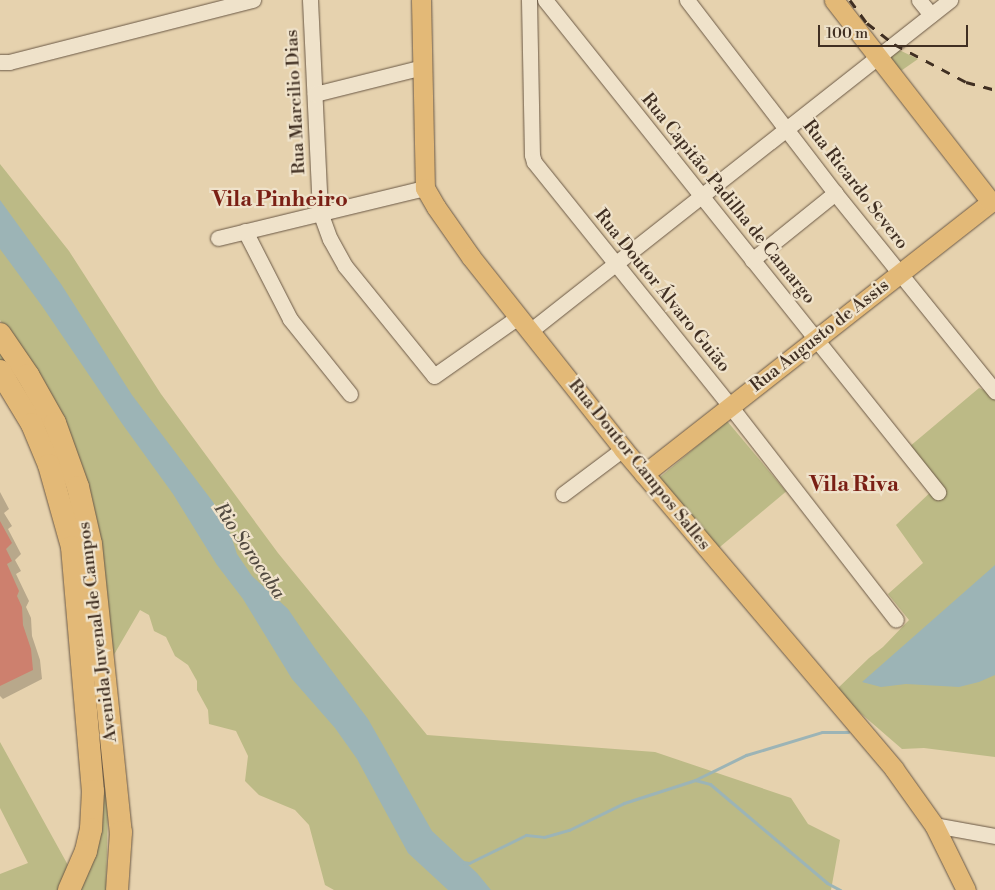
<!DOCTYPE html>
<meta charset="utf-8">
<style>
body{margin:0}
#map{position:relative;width:995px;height:890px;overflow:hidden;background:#e6d2ae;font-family:"Libre Bodoni",serif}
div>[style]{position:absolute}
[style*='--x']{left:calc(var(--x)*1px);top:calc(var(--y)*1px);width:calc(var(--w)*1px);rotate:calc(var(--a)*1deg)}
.green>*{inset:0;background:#bcba86;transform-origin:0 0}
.water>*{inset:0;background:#9cb4b6}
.shadow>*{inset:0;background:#0003}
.stream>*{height:3px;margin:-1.5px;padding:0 1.5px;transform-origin:1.5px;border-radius:1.5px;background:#9cb4b6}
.building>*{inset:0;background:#cd806e}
.roads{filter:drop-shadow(0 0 1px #6a5845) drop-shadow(0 0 1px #6a5845)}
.minor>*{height:15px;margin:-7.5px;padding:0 7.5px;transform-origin:7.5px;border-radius:7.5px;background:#efe2ca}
.major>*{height:19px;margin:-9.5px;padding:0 9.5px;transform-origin:9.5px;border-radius:9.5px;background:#e3b977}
.highway>*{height:22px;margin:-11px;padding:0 11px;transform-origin:11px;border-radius:11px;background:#e3b977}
.rail>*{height:3px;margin-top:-1.5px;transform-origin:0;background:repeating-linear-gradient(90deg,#402f22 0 9px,transparent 0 18px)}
span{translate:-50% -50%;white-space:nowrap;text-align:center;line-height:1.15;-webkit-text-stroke:4.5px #efe2ca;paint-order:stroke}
.street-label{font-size:18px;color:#402f22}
.water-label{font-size:19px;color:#524a40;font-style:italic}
.district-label{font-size:22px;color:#7a1f14;font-weight:700}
.scale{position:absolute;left:818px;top:25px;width:150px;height:22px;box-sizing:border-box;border:2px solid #402f22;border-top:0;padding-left:6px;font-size:15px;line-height:18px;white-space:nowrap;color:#402f22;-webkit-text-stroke:4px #efe2ca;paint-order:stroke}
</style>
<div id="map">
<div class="green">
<i style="clip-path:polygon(897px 49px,918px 59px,895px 75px,886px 57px)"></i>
<i style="clip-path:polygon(0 164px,69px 251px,161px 394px,278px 553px,427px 735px,655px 752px,791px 798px,808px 824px,840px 840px,831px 890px,334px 890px,325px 885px,309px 825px,295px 810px,259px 795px,245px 781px,248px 756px,236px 731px,209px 724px,208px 710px,197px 690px,197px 681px,188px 665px,175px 656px,166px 637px,154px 631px,149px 615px,140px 610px,112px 658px,23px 356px,0 320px)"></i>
<i style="clip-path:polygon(0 344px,75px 499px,108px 806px,106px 890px,81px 890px,91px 865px,79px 568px,0 361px)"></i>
<i style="clip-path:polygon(979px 388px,995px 394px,995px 757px,924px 748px,902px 749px,835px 691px,869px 658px,883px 647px,909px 620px,888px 594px,923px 563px,896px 525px,936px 487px,909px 447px)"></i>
<i style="left:727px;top:421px;width:92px;height:90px;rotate:50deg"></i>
<i style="clip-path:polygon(0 742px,69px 867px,59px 890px,0 890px,0 874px,28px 863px,0 808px)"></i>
</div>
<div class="water">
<i style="clip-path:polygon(0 200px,61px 284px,132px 395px,213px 502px,229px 529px,237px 554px,252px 576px,288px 609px,314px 647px,368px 719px,432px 831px,477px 873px,491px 890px,448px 890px,408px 853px,357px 759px,335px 728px,292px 679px,243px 599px,217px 565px,173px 494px,123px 425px,42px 306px,0 249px)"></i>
<i style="clip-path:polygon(995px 565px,995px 675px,979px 682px,959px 687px,906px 684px,881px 687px,862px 682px)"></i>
</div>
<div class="shadow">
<i style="clip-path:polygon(0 492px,9px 509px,4px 513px,12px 526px,8px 529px,21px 554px,15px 560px,21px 571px,16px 574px,29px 601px,26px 607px,31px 618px,32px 636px,40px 660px,42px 679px,3px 699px,0 696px)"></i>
</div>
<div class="stream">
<i style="--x:695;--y:780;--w:16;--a:15"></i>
<i style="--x:710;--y:784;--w:153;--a:40.2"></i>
<i style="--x:827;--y:883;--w:15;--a:28"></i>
<i style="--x:463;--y:862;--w:6;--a:9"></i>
<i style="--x:469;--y:863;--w:64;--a:-26.2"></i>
<i style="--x:526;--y:835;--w:18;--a:6"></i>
<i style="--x:544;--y:837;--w:26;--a:-16"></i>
<i style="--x:569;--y:830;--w:61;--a:-26.1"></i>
<i style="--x:624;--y:803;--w:75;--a:-17.9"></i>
<i style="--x:695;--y:780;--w:57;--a:-26.1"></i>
<i style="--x:746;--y:755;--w:79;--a:-16.8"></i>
<i style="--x:822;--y:732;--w:26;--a:0"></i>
</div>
<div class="building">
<i style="clip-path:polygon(0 521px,12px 543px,6px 549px,12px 561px,7px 564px,19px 591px,17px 596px,22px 607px,23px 625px,31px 649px,33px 670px,0 686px)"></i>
</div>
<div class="roads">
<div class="minor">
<i style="--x:310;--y:0;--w:212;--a:87.3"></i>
<i style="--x:320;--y:212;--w:29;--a:70"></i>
<i style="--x:330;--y:239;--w:31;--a:61"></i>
<i style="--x:345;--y:266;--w:141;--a:51"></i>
<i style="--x:434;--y:376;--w:103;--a:-35.1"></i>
<i style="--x:529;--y:0;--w:155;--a:88.9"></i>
<i style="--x:532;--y:155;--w:7;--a:74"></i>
<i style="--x:534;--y:162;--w:319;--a:51.2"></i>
<i style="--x:734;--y:411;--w:264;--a:52.2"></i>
<i style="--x:545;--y:0;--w:630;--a:51.38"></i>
<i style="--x:687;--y:0;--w:243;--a:52.5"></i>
<i style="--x:835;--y:193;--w:255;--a:51.1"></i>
<i style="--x:919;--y:0;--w:19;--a:51"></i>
<i style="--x:0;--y:62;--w:9;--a:0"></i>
<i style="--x:9;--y:62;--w:252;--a:-14.3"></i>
<i style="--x:315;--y:94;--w:111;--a:-14"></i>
<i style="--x:245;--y:231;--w:99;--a:62.9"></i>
<i style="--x:290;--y:319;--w:96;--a:51.3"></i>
<i style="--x:218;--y:238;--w:213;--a:-13.6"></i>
<i style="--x:752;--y:260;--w:107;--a:-38.9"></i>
<i style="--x:530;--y:331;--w:535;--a:-38.24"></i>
<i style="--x:563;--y:494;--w:75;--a:-36.9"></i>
<i style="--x:934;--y:825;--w:62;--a:10.2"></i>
</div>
<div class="major">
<i style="--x:421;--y:0;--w:188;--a:88.8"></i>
<i style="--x:425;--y:188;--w:22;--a:60"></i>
<i style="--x:436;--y:207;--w:61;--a:55"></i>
<i style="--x:471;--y:257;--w:245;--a:51.6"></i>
<i style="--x:623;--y:449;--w:419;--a:49.7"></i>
<i style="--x:894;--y:769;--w:69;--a:54.5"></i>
<i style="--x:934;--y:825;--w:72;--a:63.8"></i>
<i style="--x:644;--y:474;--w:441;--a:-38.1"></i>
<i style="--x:991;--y:202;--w:256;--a:-127.9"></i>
</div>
<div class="highway">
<i style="--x:0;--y:334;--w:50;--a:55.7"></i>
<i style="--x:28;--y:375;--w:55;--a:60.6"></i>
<i style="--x:55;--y:423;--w:68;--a:70.2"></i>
<i style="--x:78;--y:487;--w:58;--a:77.2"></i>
<i style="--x:91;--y:544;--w:290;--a:84.1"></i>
<i style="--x:121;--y:832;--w:58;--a:93.9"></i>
<i style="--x:0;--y:371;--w:62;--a:58.9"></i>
<i style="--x:32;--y:424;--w:44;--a:67.5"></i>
<i style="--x:49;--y:465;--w:85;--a:74.3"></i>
<i style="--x:72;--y:547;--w:245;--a:85.1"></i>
<i style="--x:93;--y:791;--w:38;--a:93"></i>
<i style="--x:91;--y:829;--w:23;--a:103"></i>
<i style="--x:86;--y:851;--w:43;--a:113.6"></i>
</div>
</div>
<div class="rail">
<i style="--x:850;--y:0;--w:29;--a:54"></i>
<i style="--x:867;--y:23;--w:34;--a:38"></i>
<i style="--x:894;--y:44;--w:81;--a:27.8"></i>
<i style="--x:966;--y:82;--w:30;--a:15"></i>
</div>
<div class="street-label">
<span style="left:296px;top:102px;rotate:-93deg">Rua Marcilio Dias</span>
<span style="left:855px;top:185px;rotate:52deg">Rua Ricardo Severo</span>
<span style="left:728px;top:199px;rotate:51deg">Rua Capitão Padilha de Camargo</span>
<span style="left:662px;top:291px;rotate:51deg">Rua Doutor Álvaro Guião</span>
<span style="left:820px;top:336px;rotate:-38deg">Rua Augusto de Assis</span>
<span style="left:639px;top:465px;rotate:51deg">Rua Doutor Campos Salles</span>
<span style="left:98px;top:632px;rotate:-97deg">Avenida Juvenal de Campos</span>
</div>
<div class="water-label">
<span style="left:249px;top:551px;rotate:56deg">Rio Sorocaba</span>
</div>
<div class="district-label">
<span style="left:280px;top:200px">Vila Pinheiro</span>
<span style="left:854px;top:485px">Vila Riva</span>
</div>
<div class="scale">100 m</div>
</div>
